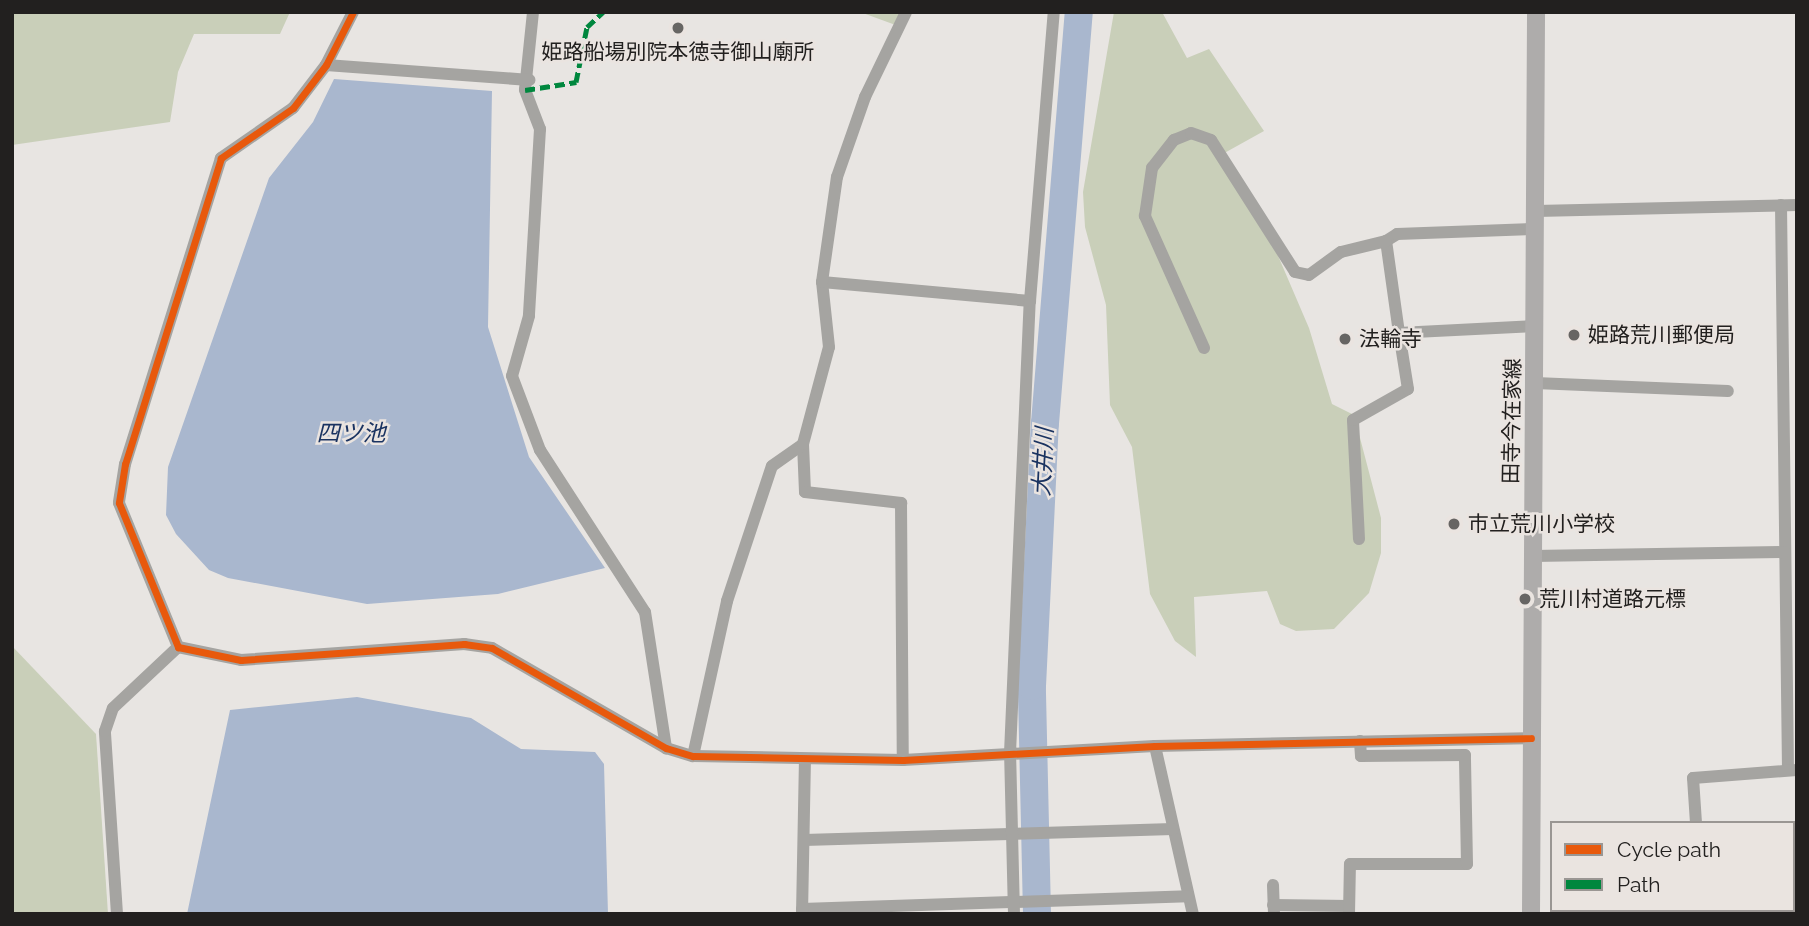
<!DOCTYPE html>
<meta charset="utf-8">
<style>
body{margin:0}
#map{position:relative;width:1809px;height:926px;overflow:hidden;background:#e8e5e2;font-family:Raleway,"Noto Sans JP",sans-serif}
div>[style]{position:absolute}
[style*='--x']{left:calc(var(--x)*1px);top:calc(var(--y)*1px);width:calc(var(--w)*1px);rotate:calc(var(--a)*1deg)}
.green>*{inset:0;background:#c9cfb9}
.water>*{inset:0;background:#a9b7ce}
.river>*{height:28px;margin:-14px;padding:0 14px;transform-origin:14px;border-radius:14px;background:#a9b7ce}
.minor>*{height:12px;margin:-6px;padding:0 6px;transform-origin:6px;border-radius:6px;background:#a5a4a1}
.secondary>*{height:18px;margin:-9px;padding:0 9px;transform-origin:9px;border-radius:9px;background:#aeacab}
.rail>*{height:4.5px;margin-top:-2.25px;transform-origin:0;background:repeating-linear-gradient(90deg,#a7a5a3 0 10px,transparent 0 15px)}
.quiet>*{height:5px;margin-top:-2.5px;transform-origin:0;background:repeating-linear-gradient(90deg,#00873e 0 10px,transparent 0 15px)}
.cycleway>*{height:7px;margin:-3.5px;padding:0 3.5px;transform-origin:3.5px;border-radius:3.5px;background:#e8590c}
.dots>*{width:19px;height:19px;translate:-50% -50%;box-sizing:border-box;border:4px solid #eae4e0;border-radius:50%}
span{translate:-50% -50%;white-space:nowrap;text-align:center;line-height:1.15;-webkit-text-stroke:5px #eae4e0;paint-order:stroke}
.poi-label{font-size:21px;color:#22201f}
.left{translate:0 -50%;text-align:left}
.street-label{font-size:21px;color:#22201f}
.water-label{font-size:23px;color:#1a3361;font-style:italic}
.frame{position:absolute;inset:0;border:14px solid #22201f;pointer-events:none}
.legend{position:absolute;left:1550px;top:821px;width:245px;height:91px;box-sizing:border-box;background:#eae4e0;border:2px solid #9a9693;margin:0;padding:9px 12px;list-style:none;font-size:21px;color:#22201f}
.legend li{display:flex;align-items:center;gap:14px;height:35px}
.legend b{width:35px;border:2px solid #9a9693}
</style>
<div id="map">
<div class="green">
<i style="clip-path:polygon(12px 12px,290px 12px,280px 34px,194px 34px,178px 72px,170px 122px,12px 145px)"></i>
<i style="clip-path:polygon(860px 12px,909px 12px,901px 27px)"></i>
<i style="clip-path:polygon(1114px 12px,1162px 12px,1187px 58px,1209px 49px,1264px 131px,1219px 156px,1276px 251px,1309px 328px,1332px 404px,1354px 415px,1381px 518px,1381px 553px,1369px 593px,1334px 629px,1296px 631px,1280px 624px,1267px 591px,1194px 597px,1196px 657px,1175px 641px,1150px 594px,1132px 447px,1110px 405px,1106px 305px,1085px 227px,1083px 192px)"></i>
<i style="clip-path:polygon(12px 646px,96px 734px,108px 914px,12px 914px)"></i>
</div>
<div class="water">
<i style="clip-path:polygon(334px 79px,492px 91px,488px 327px,529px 457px,605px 568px,498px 594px,367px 604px,228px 578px,209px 570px,176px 534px,166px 515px,168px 467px,269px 178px,313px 122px)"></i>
<i style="clip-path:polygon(357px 697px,471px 718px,521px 749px,595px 752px,604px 764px,608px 914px,187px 914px,230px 710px)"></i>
</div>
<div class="river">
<i style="--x:1037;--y:914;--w:228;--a:-91.3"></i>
<i style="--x:1032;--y:686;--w:263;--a:-87.2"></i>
<i style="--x:1045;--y:423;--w:412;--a:-85.3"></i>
</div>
<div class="minor">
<i style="--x:353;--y:12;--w:59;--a:117"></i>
<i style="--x:326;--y:65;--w:54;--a:127.5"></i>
<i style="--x:293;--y:108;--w:88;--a:145.2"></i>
<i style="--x:221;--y:158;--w:321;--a:107.4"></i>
<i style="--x:125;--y:464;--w:39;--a:99"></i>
<i style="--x:119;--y:503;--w:156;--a:67.7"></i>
<i style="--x:178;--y:647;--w:64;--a:11.7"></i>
<i style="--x:241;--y:660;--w:224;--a:-4.1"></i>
<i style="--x:464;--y:644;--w:28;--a:8"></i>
<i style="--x:492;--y:648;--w:201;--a:29.9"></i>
<i style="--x:666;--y:748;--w:28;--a:17"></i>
<i style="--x:693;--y:756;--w:210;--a:1.1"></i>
<i style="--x:903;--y:760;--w:252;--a:-3.2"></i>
<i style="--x:1155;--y:746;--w:376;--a:-1.2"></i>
<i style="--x:533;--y:12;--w:78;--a:95.9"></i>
<i style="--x:525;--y:90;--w:42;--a:69"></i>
<i style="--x:540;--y:129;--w:187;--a:93.4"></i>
<i style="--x:529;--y:316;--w:62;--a:105.8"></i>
<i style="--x:512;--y:376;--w:79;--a:69.3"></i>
<i style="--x:540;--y:450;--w:193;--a:57.1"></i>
<i style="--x:645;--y:612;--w:138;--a:81.2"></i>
<i style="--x:326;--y:65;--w:204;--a:4.2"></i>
<i style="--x:1781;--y:205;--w:564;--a:89.29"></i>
<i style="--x:1536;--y:211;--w:261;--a:-1.3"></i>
<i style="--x:822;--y:282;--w:209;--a:5.2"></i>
<i style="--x:1535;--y:326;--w:136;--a:177.1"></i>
<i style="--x:1399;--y:333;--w:93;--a:-98"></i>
<i style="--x:1386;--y:241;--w:13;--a:-32"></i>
<i style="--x:1397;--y:234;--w:139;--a:-2.1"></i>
<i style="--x:1204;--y:348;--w:145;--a:-114.1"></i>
<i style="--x:1145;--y:216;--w:49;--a:-81.7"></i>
<i style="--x:1152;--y:168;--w:36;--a:-52"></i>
<i style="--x:1174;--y:140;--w:18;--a:-22"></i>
<i style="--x:1191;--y:133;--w:21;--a:19"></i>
<i style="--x:1211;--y:140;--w:156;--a:57.5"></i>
<i style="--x:1295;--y:272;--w:14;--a:12"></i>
<i style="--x:1309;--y:275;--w:39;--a:-36"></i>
<i style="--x:1341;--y:252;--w:46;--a:-13.7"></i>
<i style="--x:1535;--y:383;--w:193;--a:2.4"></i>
<i style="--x:803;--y:444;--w:48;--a:87.6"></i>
<i style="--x:805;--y:492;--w:97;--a:6.5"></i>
<i style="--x:901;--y:503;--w:257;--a:89.6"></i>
<i style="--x:1359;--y:539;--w:119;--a:-92.9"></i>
<i style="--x:1353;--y:420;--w:63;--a:-29.4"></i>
<i style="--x:1408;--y:389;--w:57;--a:-99.1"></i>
<i style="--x:1533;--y:556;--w:252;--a:-0.9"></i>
<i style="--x:1155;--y:746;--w:172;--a:77.3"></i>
<i style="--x:693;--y:756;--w:159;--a:-77.6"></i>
<i style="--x:727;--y:601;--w:142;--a:-71.6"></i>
<i style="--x:772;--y:466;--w:38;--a:-35"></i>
<i style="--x:803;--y:444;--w:100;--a:-75"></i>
<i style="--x:829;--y:347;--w:65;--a:-96.1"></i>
<i style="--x:822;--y:282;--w:106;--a:-81.9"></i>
<i style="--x:837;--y:177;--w:85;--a:-70.7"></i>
<i style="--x:865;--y:97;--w:94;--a:-64.2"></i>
<i style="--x:1696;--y:823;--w:45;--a:-93.8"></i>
<i style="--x:1693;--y:778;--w:104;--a:-4.4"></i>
<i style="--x:804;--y:840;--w:369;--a:-1.7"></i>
<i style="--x:1793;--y:872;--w:6;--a:-45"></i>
<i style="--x:1273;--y:885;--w:28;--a:88"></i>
<i style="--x:1273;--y:905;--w:76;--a:0.8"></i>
<i style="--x:802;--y:909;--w:386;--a:-1.9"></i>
<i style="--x:1702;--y:910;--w:4;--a:76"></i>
<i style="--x:117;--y:914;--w:183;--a:-93.8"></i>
<i style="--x:105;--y:731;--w:24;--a:-71"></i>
<i style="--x:113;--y:708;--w:89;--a:-43.2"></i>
<i style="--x:802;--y:914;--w:153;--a:-88.9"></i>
<i style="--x:1014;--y:914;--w:161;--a:-91.4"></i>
<i style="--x:1010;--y:753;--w:452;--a:-87.5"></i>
<i style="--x:1030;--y:301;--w:290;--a:-85.3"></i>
<i style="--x:1349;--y:914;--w:50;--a:-88.9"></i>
<i style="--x:1350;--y:864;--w:117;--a:0"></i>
<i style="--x:1467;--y:864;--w:109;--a:-91.1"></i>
<i style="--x:1465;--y:755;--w:104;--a:179.4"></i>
<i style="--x:1361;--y:756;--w:15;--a:-94"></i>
<i style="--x:1566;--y:914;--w:6;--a:-45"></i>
<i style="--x:1750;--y:914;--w:6;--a:-45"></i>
</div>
<div class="secondary">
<i style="--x:1531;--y:914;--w:902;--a:-89.68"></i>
</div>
<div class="rail">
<i style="--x:1793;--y:907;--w:5;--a:-37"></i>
<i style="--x:1773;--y:914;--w:6;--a:-45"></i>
</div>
<div class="quiet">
<i style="--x:525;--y:90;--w:52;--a:-8.9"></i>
<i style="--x:576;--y:82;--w:56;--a:-78.7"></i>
<i style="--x:587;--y:27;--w:22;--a:-43"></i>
</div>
<div class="cycleway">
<i style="--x:353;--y:12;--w:59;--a:117"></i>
<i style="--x:326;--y:65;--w:54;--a:127.5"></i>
<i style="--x:293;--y:108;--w:88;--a:145.2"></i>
<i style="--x:221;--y:158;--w:321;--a:107.4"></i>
<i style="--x:125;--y:464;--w:39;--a:99"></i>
<i style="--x:119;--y:503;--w:156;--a:67.7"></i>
<i style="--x:178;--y:647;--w:64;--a:11.7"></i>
<i style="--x:241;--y:660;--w:224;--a:-4.1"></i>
<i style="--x:464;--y:644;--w:28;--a:8"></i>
<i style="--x:492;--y:648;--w:201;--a:29.9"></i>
<i style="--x:666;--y:748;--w:28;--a:17"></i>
<i style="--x:693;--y:756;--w:210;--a:1.1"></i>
<i style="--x:903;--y:760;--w:252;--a:-3.2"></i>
<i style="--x:1155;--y:746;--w:376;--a:-1.2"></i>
</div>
<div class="dots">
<i style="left:678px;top:28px;background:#676563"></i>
<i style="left:1574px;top:335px;background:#676563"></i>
<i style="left:1345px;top:339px;background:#676563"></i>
<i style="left:1454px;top:524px;background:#676563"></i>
<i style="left:1525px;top:599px;background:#676563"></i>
</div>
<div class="poi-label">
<span style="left:678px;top:52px">姫路船場別院本徳寺御山廟所</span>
<span class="left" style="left:1588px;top:335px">姫路荒川郵便局</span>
<span class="left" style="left:1359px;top:339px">法輪寺</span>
<span class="left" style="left:1468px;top:524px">市立荒川小学校</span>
<span class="left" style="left:1539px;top:599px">荒川村道路元標</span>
</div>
<div class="street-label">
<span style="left:1512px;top:421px;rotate:-89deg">田寺今在家線</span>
</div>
<div class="water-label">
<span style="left:351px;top:433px">四ツ池</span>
<span style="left:1043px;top:462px;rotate:-87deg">大井川</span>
</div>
<div class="frame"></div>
<ul class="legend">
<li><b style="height:9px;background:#e8590c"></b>Cycle path</li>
<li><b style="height:9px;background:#00873e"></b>Path</li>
</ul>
</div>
